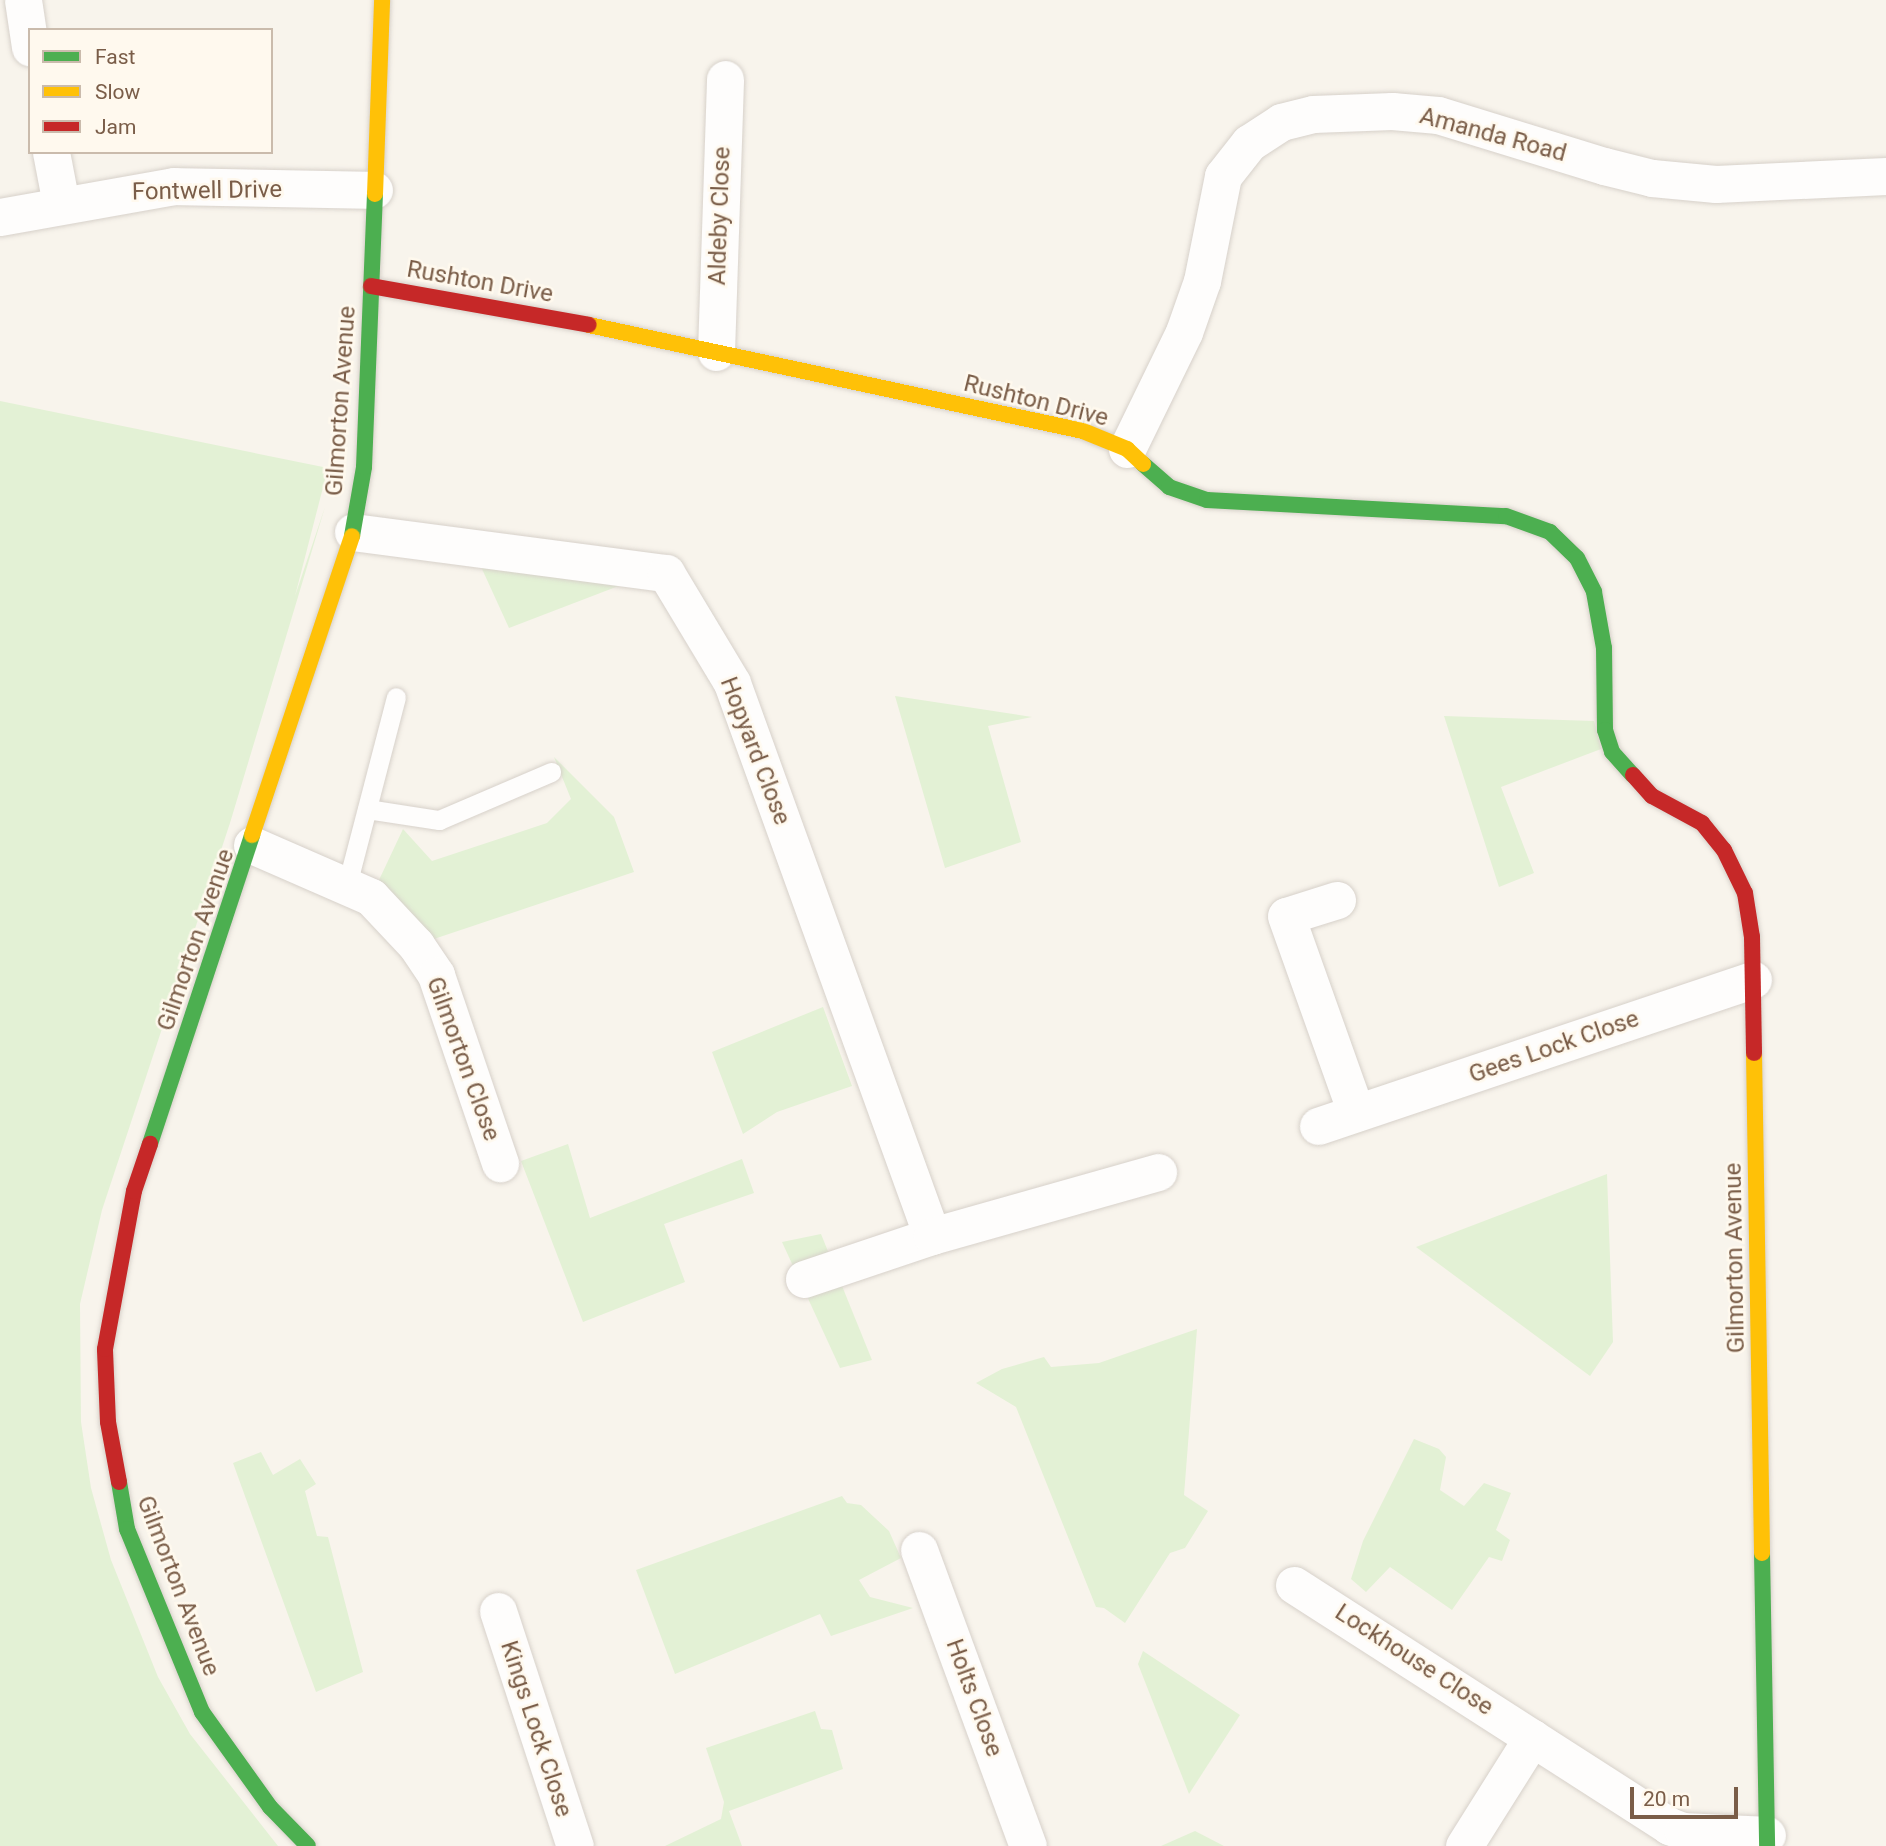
<!DOCTYPE html>
<style>
body{margin:0}
#map{position:relative;width:1886px;height:1846px;overflow:hidden;background:#f8f4ec;font-family:Roboto,sans-serif}
div>[style]{position:absolute}
[style*='--x']{left:calc(var(--x)*1px);top:calc(var(--y)*1px);width:calc(var(--w)*1px);rotate:calc(var(--a)*1deg)}
.green>*{inset:0;background:#e3f1d5}
.roads{filter:drop-shadow(0 0 2px #d7d1ca) drop-shadow(0 0 2px #d7d1ca)}
.lane>*{height:19px;margin:-9.5px;padding:0 9.5px;transform-origin:9.5px;border-radius:9.5px;background:#fefdfc}
.street>*{height:37px;margin:-18.5px;padding:0 18.5px;transform-origin:18.5px;border-radius:18.5px;background:#fefdfc}
.fast>*{height:16px;margin:-8px;padding:0 8px;transform-origin:8px;border-radius:8px;background:#4caf50}
.slow>*{height:16px;margin:-8px;padding:0 8px;transform-origin:8px;border-radius:8px;background:#ffc107}
.jam>*{height:16px;margin:-8px;padding:0 8px;transform-origin:8px;border-radius:8px;background:#c62828}
span{translate:-50% -50%;white-space:nowrap;text-align:center;line-height:1.15;-webkit-text-stroke:5px #fff9ee;paint-order:stroke}
.street-label{font-size:24px;color:#7a5d48}
.legend{position:absolute;left:28px;top:28px;width:245px;height:126px;box-sizing:border-box;background:#fff9ee;border:2px solid #cabbac;margin:0;padding:9px 12px;list-style:none;font-size:21px;color:#7a5d48}
.legend li{display:flex;align-items:center;gap:14px;height:35px}
.legend b{width:35px;border:2px solid #cabbac}
.scale{position:absolute;left:1630px;top:1787px;width:108px;height:32px;box-sizing:border-box;border:4px solid #7a5d48;border-top:0;padding-left:9px;font-size:21px;line-height:24px;white-space:nowrap;color:#7a5d48;-webkit-text-stroke:5px #fff9ee;paint-order:stroke}
</style>
<div id="map">
<div class="green">
<i style="clip-path:polygon(0 401px,328px 468px,295px 596px,325px 507px,230px 823px,102px 1210px,80px 1304px,81px 1422px,91px 1488px,111px 1560px,158px 1677px,190px 1734px,278px 1846px,0 1846px)"></i>
<i style="clip-path:polygon(477px 558px,642px 577px,509px 628px)"></i>
<i style="clip-path:polygon(895px 696px,1032px 717px,988px 726px,1021px 842px,945px 868px)"></i>
<i style="clip-path:polygon(1444px 716px,1594px 721px,1601px 749px,1501px 787px,1534px 873px,1499px 887px)"></i>
<i style="clip-path:polygon(554px 757px,614px 817px,634px 872px,416px 945px,371px 897px,403px 829px,432px 861px,547px 823px,571px 799px)"></i>
<i style="clip-path:polygon(823px 1007px,852px 1086px,777px 1112px,743px 1134px,712px 1052px)"></i>
<i style="clip-path:polygon(568px 1144px,590px 1218px,742px 1159px,754px 1193px,664px 1224px,685px 1282px,583px 1322px,521px 1161px)"></i>
<i style="clip-path:polygon(1607px 1174px,1613px 1342px,1590px 1376px,1416px 1247px)"></i>
<i style="clip-path:polygon(821px 1234px,872px 1360px,840px 1368px,782px 1242px)"></i>
<i style="clip-path:polygon(1197px 1329px,1184px 1495px,1208px 1511px,1185px 1548px,1170px 1553px,1125px 1623px,1104px 1608px,1096px 1607px,1016px 1407px,976px 1383px,1002px 1369px,1044px 1357px,1051px 1367px,1099px 1363px)"></i>
<i style="clip-path:polygon(1414px 1439px,1439px 1449px,1446px 1457px,1440px 1490px,1464px 1506px,1484px 1483px,1511px 1493px,1496px 1530px,1510px 1540px,1502px 1561px,1489px 1557px,1452px 1610px,1390px 1567px,1366px 1592px,1351px 1579px,1363px 1541px)"></i>
<i style="clip-path:polygon(261px 1452px,273px 1475px,300px 1459px,316px 1484px,305px 1491px,317px 1536px,328px 1537px,363px 1672px,316px 1692px,233px 1463px)"></i>
<i style="clip-path:polygon(842px 1496px,847px 1503px,861px 1505px,889px 1531px,901px 1558px,859px 1580px,870px 1597px,913px 1608px,831px 1636px,820px 1614px,675px 1674px,636px 1570px)"></i>
<i style="clip-path:polygon(1143px 1651px,1240px 1715px,1189px 1794px,1138px 1664px)"></i>
<i style="clip-path:polygon(815px 1711px,821px 1729px,832px 1730px,843px 1769px,729px 1811px,742px 1846px,665px 1846px,721px 1819px,724px 1802px,706px 1748px)"></i>
<i style="clip-path:polygon(1195px 1831px,1224px 1846px,1161px 1846px)"></i>
</div>
<div class="roads">
<div class="lane">
<i style="--x:367;--y:809;--w:73;--a:8.7"></i>
<i style="--x:439;--y:820;--w:122;--a:-23.2"></i>
<i style="--x:347;--y:885;--w:194;--a:-75.4"></i>
</div>
<div class="street">
<i style="--x:23;--y:0;--w:48;--a:81.5"></i>
<i style="--x:51;--y:152;--w:53;--a:79.1"></i>
<i style="--x:0;--y:217;--w:177;--a:-10.1"></i>
<i style="--x:174;--y:186;--w:200;--a:1.1"></i>
<i style="--x:716;--y:352;--w:273;--a:-88.1"></i>
<i style="--x:1127;--y:449;--w:130;--a:-64"></i>
<i style="--x:1184;--y:332;--w:54;--a:-70.6"></i>
<i style="--x:1202;--y:281;--w:107;--a:-78.7"></i>
<i style="--x:1223;--y:176;--w:42;--a:-51.8"></i>
<i style="--x:1249;--y:143;--w:38;--a:-33"></i>
<i style="--x:1281;--y:122;--w:33;--a:-14"></i>
<i style="--x:1313;--y:114;--w:79;--a:-2.2"></i>
<i style="--x:1392;--y:111;--w:46;--a:5"></i>
<i style="--x:1438;--y:115;--w:174;--a:17.1"></i>
<i style="--x:1604;--y:166;--w:49;--a:14"></i>
<i style="--x:1652;--y:178;--w:64;--a:5.4"></i>
<i style="--x:1716;--y:184;--w:170;--a:-2.7"></i>
<i style="--x:353;--y:532;--w:316;--a:7.5"></i>
<i style="--x:666;--y:573;--w:128;--a:59"></i>
<i style="--x:732;--y:683;--w:588;--a:70.12"></i>
<i style="--x:252;--y:845;--w:130;--a:23.6"></i>
<i style="--x:371;--y:897;--w:66;--a:46.8"></i>
<i style="--x:416;--y:945;--w:36;--a:56"></i>
<i style="--x:436;--y:975;--w:199;--a:71.2"></i>
<i style="--x:1337;--y:900;--w:53;--a:162.6"></i>
<i style="--x:1286;--y:916;--w:209;--a:70.4"></i>
<i style="--x:1318;--y:1126;--w:459;--a:-18.6"></i>
<i style="--x:804;--y:1279;--w:135;--a:-18.6"></i>
<i style="--x:932;--y:1236;--w:235;--a:-15.8"></i>
<i style="--x:919;--y:1550;--w:315;--a:69.8"></i>
<i style="--x:1294;--y:1585;--w:446;--a:32.7"></i>
<i style="--x:1669;--y:1826;--w:15;--a:20"></i>
<i style="--x:1683;--y:1831;--w:84;--a:2.7"></i>
<i style="--x:498;--y:1611;--w:247;--a:71.9"></i>
<i style="--x:1464;--y:1846;--w:128;--a:-57.8"></i>
</div>
<div class="fast">
<i style="--x:1143;--y:464;--w:35;--a:41"></i>
<i style="--x:1169;--y:487;--w:40;--a:18.9"></i>
<i style="--x:1207;--y:500;--w:299;--a:3.1"></i>
<i style="--x:1506;--y:516;--w:47;--a:20"></i>
<i style="--x:1550;--y:532;--w:37;--a:44"></i>
<i style="--x:1577;--y:558;--w:38;--a:63"></i>
<i style="--x:1594;--y:592;--w:57;--a:79.9"></i>
<i style="--x:1604;--y:648;--w:82;--a:89.3"></i>
<i style="--x:1605;--y:730;--w:23;--a:72"></i>
<i style="--x:1612;--y:752;--w:31;--a:48"></i>
<i style="--x:352;--y:536;--w:70;--a:-80.1"></i>
<i style="--x:364;--y:467;--w:273;--a:-87.7"></i>
<i style="--x:150;--y:1144;--w:325;--a:-71.7"></i>
<i style="--x:119;--y:1482;--w:48;--a:80.3"></i>
<i style="--x:127;--y:1529;--w:198;--a:67.7"></i>
<i style="--x:202;--y:1712;--w:117;--a:54.4"></i>
<i style="--x:270;--y:1807;--w:54;--a:45.7"></i>
<i style="--x:1762;--y:1553;--w:293;--a:89"></i>
</div>
<div class="slow">
<i style="--x:375;--y:194;--w:194;--a:-87.9"></i>
<i style="--x:589;--y:325;--w:505;--a:12.11"></i>
<i style="--x:1083;--y:431;--w:48;--a:22.2"></i>
<i style="--x:1127;--y:449;--w:22;--a:43"></i>
<i style="--x:252;--y:835;--w:315;--a:-71.5"></i>
<i style="--x:1754;--y:1053;--w:500;--a:89.08"></i>
</div>
<div class="jam">
<i style="--x:371;--y:286;--w:221;--a:10.1"></i>
<i style="--x:1633;--y:775;--w:28;--a:48"></i>
<i style="--x:1652;--y:796;--w:57;--a:28.4"></i>
<i style="--x:1702;--y:823;--w:35;--a:51"></i>
<i style="--x:1724;--y:850;--w:48;--a:64"></i>
<i style="--x:1745;--y:893;--w:45;--a:81"></i>
<i style="--x:1752;--y:937;--w:116;--a:89"></i>
<i style="--x:119;--y:1482;--w:61;--a:-100.4"></i>
<i style="--x:108;--y:1422;--w:73;--a:-92.4"></i>
<i style="--x:105;--y:1349;--w:161;--a:-79.6"></i>
<i style="--x:134;--y:1191;--w:50;--a:-71.2"></i>
</div>
</div>
<div class="street-label">
<span style="left:1493px;top:135px;rotate:15deg">Amanda Road</span>
<span style="left:207px;top:191px;rotate:-1deg">Fontwell Drive</span>
<span style="left:720px;top:216px;rotate:-88deg">Aldeby Close</span>
<span style="left:480px;top:282px;rotate:10deg">Rushton Drive</span>
<span style="left:341px;top:401px;rotate:-86deg">Gilmorton Avenue</span>
<span style="left:1036px;top:401px;rotate:14deg">Rushton Drive</span>
<span style="left:755px;top:751px;rotate:69deg">Hopyard Close</span>
<span style="left:196px;top:940px;rotate:-71deg">Gilmorton Avenue</span>
<span style="left:1554px;top:1047px;rotate:-19deg">Gees Lock Close</span>
<span style="left:463px;top:1059px;rotate:70deg">Gilmorton Close</span>
<span style="left:1735px;top:1258px;rotate:-91deg">Gilmorton Avenue</span>
<span style="left:178px;top:1586px;rotate:69deg">Gilmorton Avenue</span>
<span style="left:1414px;top:1660px;rotate:33deg">Lockhouse Close</span>
<span style="left:974px;top:1698px;rotate:70deg">Holts Close</span>
<span style="left:536px;top:1729px;rotate:72deg">Kings Lock Close</span>
</div>
<ul class="legend">
<li><b style="height:9px;background:#4caf50"></b>Fast</li>
<li><b style="height:9px;background:#ffc107"></b>Slow</li>
<li><b style="height:9px;background:#c62828"></b>Jam</li>
</ul>
<div class="scale">20 m</div>
</div>
